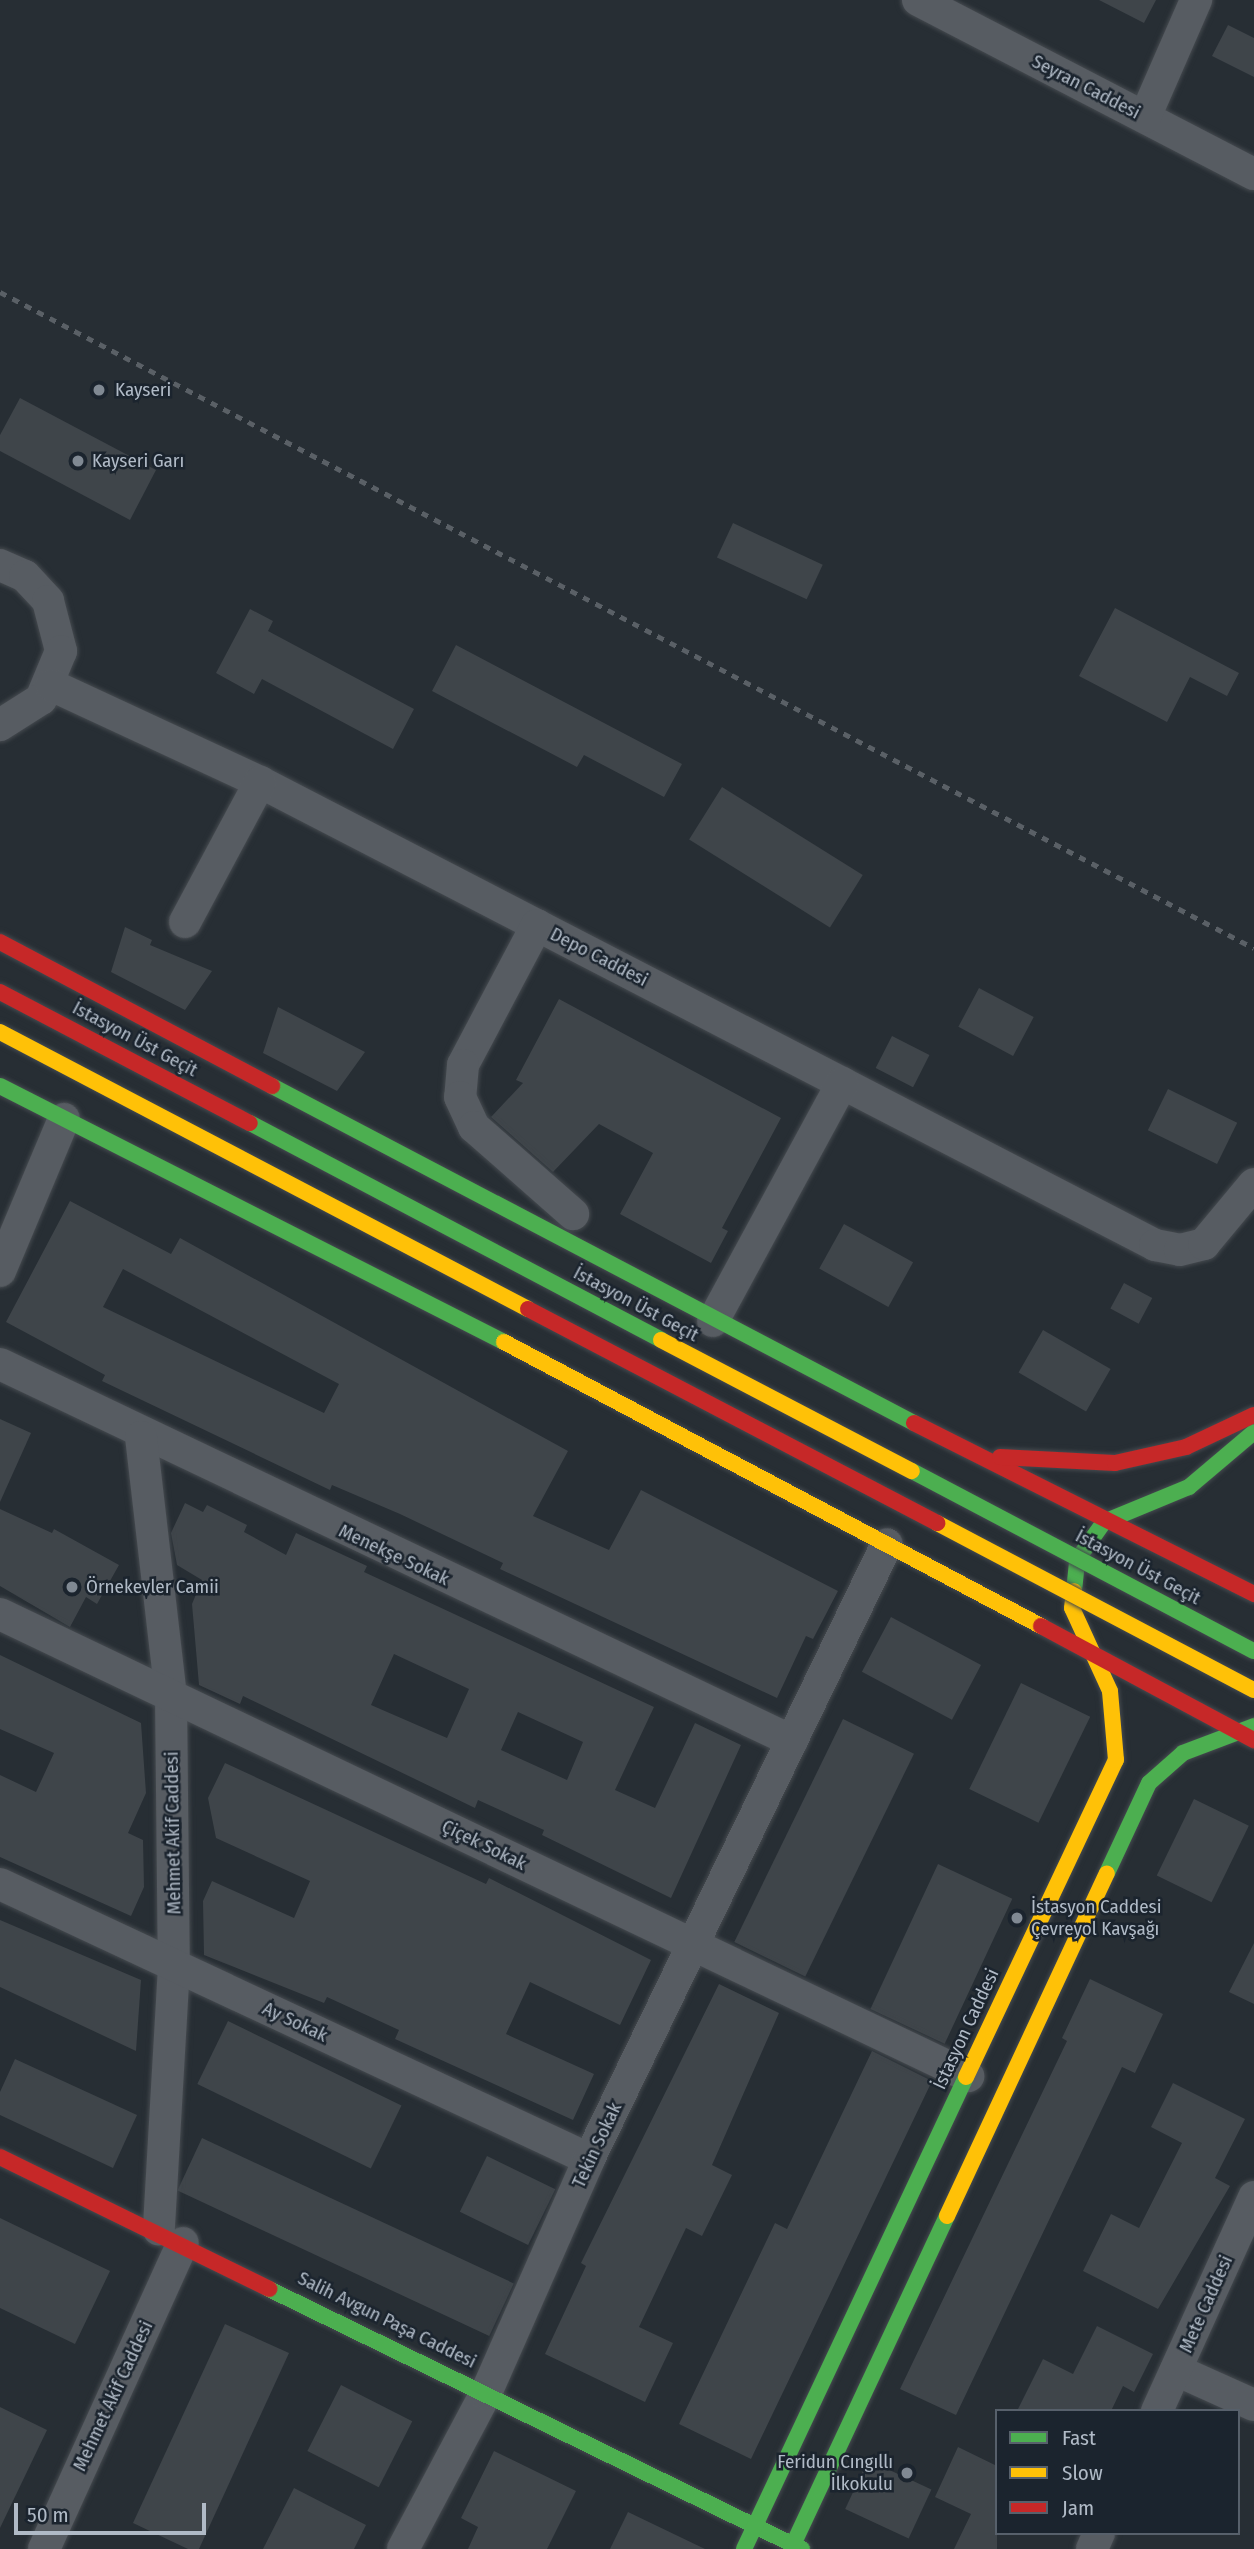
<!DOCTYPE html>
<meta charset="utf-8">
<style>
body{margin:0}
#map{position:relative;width:1254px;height:2549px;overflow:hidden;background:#272e34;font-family:"Fira Sans Condensed",sans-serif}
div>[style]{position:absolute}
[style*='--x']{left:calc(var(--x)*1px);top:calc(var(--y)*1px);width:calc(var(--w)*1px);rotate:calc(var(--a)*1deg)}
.building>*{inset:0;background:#3f454a;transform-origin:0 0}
.roads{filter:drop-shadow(0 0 2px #454a4f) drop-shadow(0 0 2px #454a4f)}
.street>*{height:32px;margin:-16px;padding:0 16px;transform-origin:16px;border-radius:16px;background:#575c62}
.fast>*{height:16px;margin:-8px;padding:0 8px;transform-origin:8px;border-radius:8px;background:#4caf50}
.slow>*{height:16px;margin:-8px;padding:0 8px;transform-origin:8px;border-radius:8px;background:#ffc107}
.jam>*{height:16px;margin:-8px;padding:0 8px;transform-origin:8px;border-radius:8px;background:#c62828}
.rail>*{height:5px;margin-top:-2.5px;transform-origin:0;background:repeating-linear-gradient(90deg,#5a6066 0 7px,transparent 0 14px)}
.bridges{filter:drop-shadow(0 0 2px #444a4f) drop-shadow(0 0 2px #444a4f)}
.fast-bridge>*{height:16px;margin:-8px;padding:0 8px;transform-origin:8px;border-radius:8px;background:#4caf50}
.slow-bridge>*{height:16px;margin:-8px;padding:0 8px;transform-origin:8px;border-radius:8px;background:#ffc107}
.jam-bridge>*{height:16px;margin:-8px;padding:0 8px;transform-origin:8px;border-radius:8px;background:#c62828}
.dots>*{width:19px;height:19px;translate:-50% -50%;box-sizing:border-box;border:4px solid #1b242e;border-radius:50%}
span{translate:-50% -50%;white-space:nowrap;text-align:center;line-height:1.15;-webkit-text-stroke:5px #1b242e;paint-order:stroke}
.street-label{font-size:19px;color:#b0bac6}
.poi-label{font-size:19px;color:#b0bac6}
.left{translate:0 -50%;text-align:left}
.right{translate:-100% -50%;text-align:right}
.legend{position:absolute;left:995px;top:2409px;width:245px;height:126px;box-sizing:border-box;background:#1b242e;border:2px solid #57606b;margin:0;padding:9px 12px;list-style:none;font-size:21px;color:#b0bac6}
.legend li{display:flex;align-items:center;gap:14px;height:35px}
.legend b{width:35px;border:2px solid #57606b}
.scale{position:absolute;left:14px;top:2503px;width:192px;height:32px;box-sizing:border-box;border:4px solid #b0bac6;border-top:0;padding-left:9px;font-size:21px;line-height:24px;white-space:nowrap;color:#b0bac6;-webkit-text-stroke:5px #1b242e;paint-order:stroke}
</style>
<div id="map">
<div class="building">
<i style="clip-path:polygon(1099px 0,1156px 0,1144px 23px)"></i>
<i style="clip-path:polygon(1228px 25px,1254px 38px,1254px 77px,1212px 56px)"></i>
<i style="clip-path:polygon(20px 398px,156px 470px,130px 520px,0 451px,0 435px)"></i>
<i style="left:733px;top:523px;width:99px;height:38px;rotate:25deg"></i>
<i style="clip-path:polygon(1115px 608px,1239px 673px,1227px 696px,1190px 677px,1167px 722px,1079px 676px)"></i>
<i style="clip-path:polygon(250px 609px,273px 621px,268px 631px,414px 709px,393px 749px,262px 679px,254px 694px,216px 673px)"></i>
<i style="clip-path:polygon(456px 645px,682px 764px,664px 797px,584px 755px,577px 767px,432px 691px)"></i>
<i style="left:722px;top:787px;width:166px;height:62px;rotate:32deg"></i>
<i style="clip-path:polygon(125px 927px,152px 940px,150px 945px,212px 971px,185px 1010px,111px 972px)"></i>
<i style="left:979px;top:988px;width:62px;height:44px;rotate:28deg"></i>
<i style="clip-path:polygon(559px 999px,781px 1118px,722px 1228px,728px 1231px,711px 1263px,620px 1214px,653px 1153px,599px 1124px,553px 1172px,491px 1117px,523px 1083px,516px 1080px)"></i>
<i style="clip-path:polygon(278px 1007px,365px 1052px,337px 1091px,263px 1053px)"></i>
<i style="left:892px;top:1036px;width:42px;height:36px;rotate:27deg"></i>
<i style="left:1168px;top:1089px;width:77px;height:46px;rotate:26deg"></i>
<i style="clip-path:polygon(evenodd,70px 1201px,171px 1254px,180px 1238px,568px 1451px,533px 1516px,609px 1550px,641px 1490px,838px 1591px,813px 1639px,806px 1636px,777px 1698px,500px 1569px,503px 1563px,400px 1514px,332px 1485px,330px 1490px,102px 1381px,105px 1375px,6px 1322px,70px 1201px,123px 1269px,339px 1384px,324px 1413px,103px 1307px,123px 1269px)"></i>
<i style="left:844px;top:1224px;width:79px;height:51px;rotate:29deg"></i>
<i style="left:1124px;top:1283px;width:32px;height:29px;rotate:28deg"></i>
<i style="left:1043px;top:1330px;width:78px;height:49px;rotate:30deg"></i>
<i style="clip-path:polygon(0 1419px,31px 1433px,0 1502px)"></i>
<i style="clip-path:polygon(evenodd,185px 1503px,203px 1512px,207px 1505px,247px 1525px,244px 1532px,286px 1555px,296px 1533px,367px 1566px,364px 1572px,654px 1707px,615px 1790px,655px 1808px,695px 1723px,741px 1745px,671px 1898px,542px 1835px,544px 1830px,478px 1800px,475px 1808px,243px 1696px,240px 1704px,199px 1685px,192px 1604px,202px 1580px,177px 1565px,171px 1533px,185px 1503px,394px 1654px,469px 1689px,447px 1738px,371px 1705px,394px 1654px,185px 1503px,518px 1712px,583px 1742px,567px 1780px,501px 1750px,518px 1712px)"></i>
<i style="clip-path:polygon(0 1509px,52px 1533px,54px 1529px,119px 1565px,97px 1604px,86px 1597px,70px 1627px,0 1586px)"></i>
<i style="left:891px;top:1617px;width:102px;height:62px;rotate:28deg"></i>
<i style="clip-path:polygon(0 1655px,141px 1723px,146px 1793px,128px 1833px,143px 1840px,144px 1887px,131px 1916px,0 1857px,0 1775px,36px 1792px,54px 1753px,0 1729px)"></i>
<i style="left:1021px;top:1683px;width:77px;height:118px;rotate:26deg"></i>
<i style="left:843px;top:1719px;width:79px;height:248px;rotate:26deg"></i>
<i style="clip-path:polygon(225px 1763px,486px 1884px,489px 1878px,651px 1960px,620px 2025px,530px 1982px,506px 2034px,594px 2074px,573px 2120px,395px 2039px,399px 2030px,327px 1997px,324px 2003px,204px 1955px,203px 1901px,212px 1881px,294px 1918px,310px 1881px,216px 1838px,208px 1798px)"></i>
<i style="left:1194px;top:1799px;width:61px;height:85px;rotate:26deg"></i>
<i style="left:938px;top:1864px;width:82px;height:160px;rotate:25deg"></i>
<i style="clip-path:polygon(0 1920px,141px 1980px,136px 2051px,0 1987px)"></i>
<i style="clip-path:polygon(1254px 1943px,1254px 2004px,1229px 1992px)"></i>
<i style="clip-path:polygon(1090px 1979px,1163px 2014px,1135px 2073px,1122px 2067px,956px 2415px,900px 2389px,1067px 2041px,1062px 2038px)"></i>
<i style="clip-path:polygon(719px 1984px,779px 2013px,712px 2165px,732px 2175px,702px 2236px,686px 2228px,639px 2327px,673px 2343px,645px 2402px,545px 2354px,586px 2266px,581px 2263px)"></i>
<i style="left:228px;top:2021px;width:193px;height:70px;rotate:26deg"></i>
<i style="clip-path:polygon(872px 2051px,932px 2081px,751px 2459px,679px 2424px,775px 2223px,787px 2229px)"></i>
<i style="clip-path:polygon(15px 2059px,137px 2115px,113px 2168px,0 2115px,0 2092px)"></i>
<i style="clip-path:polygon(1173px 2083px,1245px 2119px,1215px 2178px,1230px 2186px,1158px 2309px,1083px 2271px,1111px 2214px,1139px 2228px,1182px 2143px,1151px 2127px)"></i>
<i style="left:202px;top:2138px;width:344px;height:58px;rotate:25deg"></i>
<i style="left:487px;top:2156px;width:76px;height:62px;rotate:26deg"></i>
<i style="clip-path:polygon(0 2218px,110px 2271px,75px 2344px,0 2308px)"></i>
<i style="clip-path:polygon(225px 2324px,289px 2353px,199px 2549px,188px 2549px,133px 2523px)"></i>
<i style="clip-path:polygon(1097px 2326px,1153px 2354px,1134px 2392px,1123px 2386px,1111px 2411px,1017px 2411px,1043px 2359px,1073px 2374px)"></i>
<i style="left:341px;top:2385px;width:80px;height:74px;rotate:27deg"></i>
<i style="clip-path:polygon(0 2407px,47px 2430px,0 2528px)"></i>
<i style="clip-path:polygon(958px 2447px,997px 2466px,997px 2549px,954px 2549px,971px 2514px,935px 2497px)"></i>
<i style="clip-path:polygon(494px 2451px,576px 2491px,547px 2549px,468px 2549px,478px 2527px,461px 2518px)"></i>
<i style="left:868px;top:2460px;width:70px;height:54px;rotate:25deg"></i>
<i style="clip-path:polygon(294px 2488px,366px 2525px,354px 2549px,263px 2549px)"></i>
<i style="clip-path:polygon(628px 2512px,705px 2549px,610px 2549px)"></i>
</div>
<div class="roads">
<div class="street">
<i style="--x:918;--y:0;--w:378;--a:27.4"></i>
<i style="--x:1145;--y:117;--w:128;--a:-66.4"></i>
<i style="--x:0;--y:565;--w:27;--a:24"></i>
<i style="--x:25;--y:576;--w:34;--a:47"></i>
<i style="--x:48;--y:601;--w:52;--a:75.4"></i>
<i style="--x:61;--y:651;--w:52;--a:112.6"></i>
<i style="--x:41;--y:699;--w:49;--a:147.6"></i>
<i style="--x:51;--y:685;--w:230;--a:24.9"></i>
<i style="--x:260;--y:782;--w:1008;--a:27.35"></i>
<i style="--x:1155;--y:1245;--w:25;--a:11"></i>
<i style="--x:1180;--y:1250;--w:25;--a:-14"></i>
<i style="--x:1204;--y:1244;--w:78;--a:-50.2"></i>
<i style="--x:185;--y:922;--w:159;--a:-61.8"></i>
<i style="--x:537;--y:925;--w:158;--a:117.9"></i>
<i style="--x:463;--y:1065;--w:32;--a:95"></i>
<i style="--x:460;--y:1097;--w:33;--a:65"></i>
<i style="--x:474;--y:1127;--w:132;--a:41.3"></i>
<i style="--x:0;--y:1271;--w:165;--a:-67.2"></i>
<i style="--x:713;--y:1321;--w:271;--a:-61.5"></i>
<i style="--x:0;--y:1364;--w:877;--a:25.45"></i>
<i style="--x:141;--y:1437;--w:261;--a:83.4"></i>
<i style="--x:171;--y:1696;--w:270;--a:89.4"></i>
<i style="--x:174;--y:1966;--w:264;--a:93.3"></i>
<i style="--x:0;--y:1614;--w:1073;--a:25.51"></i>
<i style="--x:0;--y:1884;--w:650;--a:25.03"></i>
<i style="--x:1176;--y:2370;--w:85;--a:24.2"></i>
<i style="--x:1157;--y:2411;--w:235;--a:-65.6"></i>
<i style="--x:44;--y:2549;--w:336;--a:-65.6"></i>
<i style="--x:403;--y:2549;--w:177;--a:-62"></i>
<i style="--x:486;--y:2393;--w:256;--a:-66.2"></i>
<i style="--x:589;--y:2159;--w:683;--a:-64.15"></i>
<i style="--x:1092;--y:2549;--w:17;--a:-66"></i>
</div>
<div class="fast">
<i style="--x:0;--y:1086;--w:565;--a:26.93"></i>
<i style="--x:272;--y:1086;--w:725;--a:27.7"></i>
<i style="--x:1074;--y:1591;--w:31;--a:-84"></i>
<i style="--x:1077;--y:1560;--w:47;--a:-54.6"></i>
<i style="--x:1104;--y:1522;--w:92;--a:-22.4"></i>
<i style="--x:1189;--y:1487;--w:85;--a:-40.2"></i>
<i style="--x:1107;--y:1873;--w:99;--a:-65"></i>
<i style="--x:1149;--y:1783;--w:45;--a:-41.4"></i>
<i style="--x:1183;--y:1753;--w:76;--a:-20.8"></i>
<i style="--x:269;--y:2289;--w:593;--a:26"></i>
<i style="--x:744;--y:2549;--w:522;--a:-64.81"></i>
<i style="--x:791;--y:2549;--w:368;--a:-64.9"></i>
</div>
<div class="slow">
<i style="--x:504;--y:1342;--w:607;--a:27.87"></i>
<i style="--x:966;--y:2077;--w:351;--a:-64.7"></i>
<i style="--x:1116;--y:1760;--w:69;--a:-95"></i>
<i style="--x:1110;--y:1691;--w:91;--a:-114.6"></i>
<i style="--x:1072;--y:1608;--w:17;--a:-83"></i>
<i style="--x:947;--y:2216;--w:378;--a:-65"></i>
</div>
<div class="jam">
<i style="--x:0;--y:942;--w:308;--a:27.9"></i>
<i style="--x:914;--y:1423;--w:381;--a:26.7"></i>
<i style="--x:1000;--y:1457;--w:115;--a:3"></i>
<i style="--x:1115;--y:1463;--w:73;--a:-12.7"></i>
<i style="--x:1186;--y:1447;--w:75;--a:-25.2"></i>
<i style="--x:1041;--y:1626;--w:242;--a:28.2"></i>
<i style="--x:0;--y:2157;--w:300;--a:26.1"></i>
</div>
</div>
<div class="rail">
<i style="--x:0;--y:292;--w:1415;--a:27.62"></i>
</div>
<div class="bridges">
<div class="fast-bridge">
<i style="--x:250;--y:1123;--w:465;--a:27.8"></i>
<i style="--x:912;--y:1471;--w:386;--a:27.8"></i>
</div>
<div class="slow-bridge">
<i style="--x:0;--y:1032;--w:596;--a:27.68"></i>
<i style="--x:661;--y:1340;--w:283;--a:27.6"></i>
<i style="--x:937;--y:1523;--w:358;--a:27.8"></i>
</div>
<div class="jam-bridge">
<i style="--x:0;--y:992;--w:282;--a:27.7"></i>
<i style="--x:528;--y:1309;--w:462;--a:27.6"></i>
</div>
</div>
<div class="dots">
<i style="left:99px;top:390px;background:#808993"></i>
<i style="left:78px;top:461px;background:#808993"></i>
<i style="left:72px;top:1587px;background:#808993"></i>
<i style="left:1017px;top:1918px;background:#808993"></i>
<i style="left:907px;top:2473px;background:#808993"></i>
</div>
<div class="street-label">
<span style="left:1086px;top:87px;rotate:27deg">Seyran Caddesi</span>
<span style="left:599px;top:957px;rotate:27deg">Depo Caddesi</span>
<span style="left:135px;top:1039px;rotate:28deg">İstasyon Üst Geçit</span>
<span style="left:636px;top:1304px;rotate:28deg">İstasyon Üst Geçit</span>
<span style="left:394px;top:1555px;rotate:25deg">Menekşe Sokak</span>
<span style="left:1138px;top:1567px;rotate:28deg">İstasyon Üst Geçit</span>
<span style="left:173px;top:1833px;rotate:-91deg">Mehmet Akif Caddesi</span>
<span style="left:484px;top:1845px;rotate:26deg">Çiçek Sokak</span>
<span style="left:295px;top:2022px;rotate:25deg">Ay Sokak</span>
<span style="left:966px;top:2029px;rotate:-65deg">İstasyon Caddesi</span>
<span style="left:597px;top:2145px;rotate:-65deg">Tekin Sokak</span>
<span style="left:1206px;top:2304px;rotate:-66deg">Mete Caddesi</span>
<span style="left:387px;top:2320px;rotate:26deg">Salih Avgun Paşa Caddesi</span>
<span style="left:113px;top:2396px;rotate:-65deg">Mehmet Akif Caddesi</span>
</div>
<div class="poi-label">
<span class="left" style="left:115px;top:390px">Kayseri</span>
<span class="left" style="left:92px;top:461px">Kayseri Garı</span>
<span class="left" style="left:86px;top:1587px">Örnekevler Camii</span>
<span class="left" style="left:1031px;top:1918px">İstasyon Caddesi<br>Çevreyol Kavşağı</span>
<span class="right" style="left:893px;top:2473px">Feridun Cıngıllı<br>İlkokulu</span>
</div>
<ul class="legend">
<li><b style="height:9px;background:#4caf50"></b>Fast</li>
<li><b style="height:9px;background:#ffc107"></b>Slow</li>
<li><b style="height:9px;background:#c62828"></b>Jam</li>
</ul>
<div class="scale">50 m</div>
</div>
